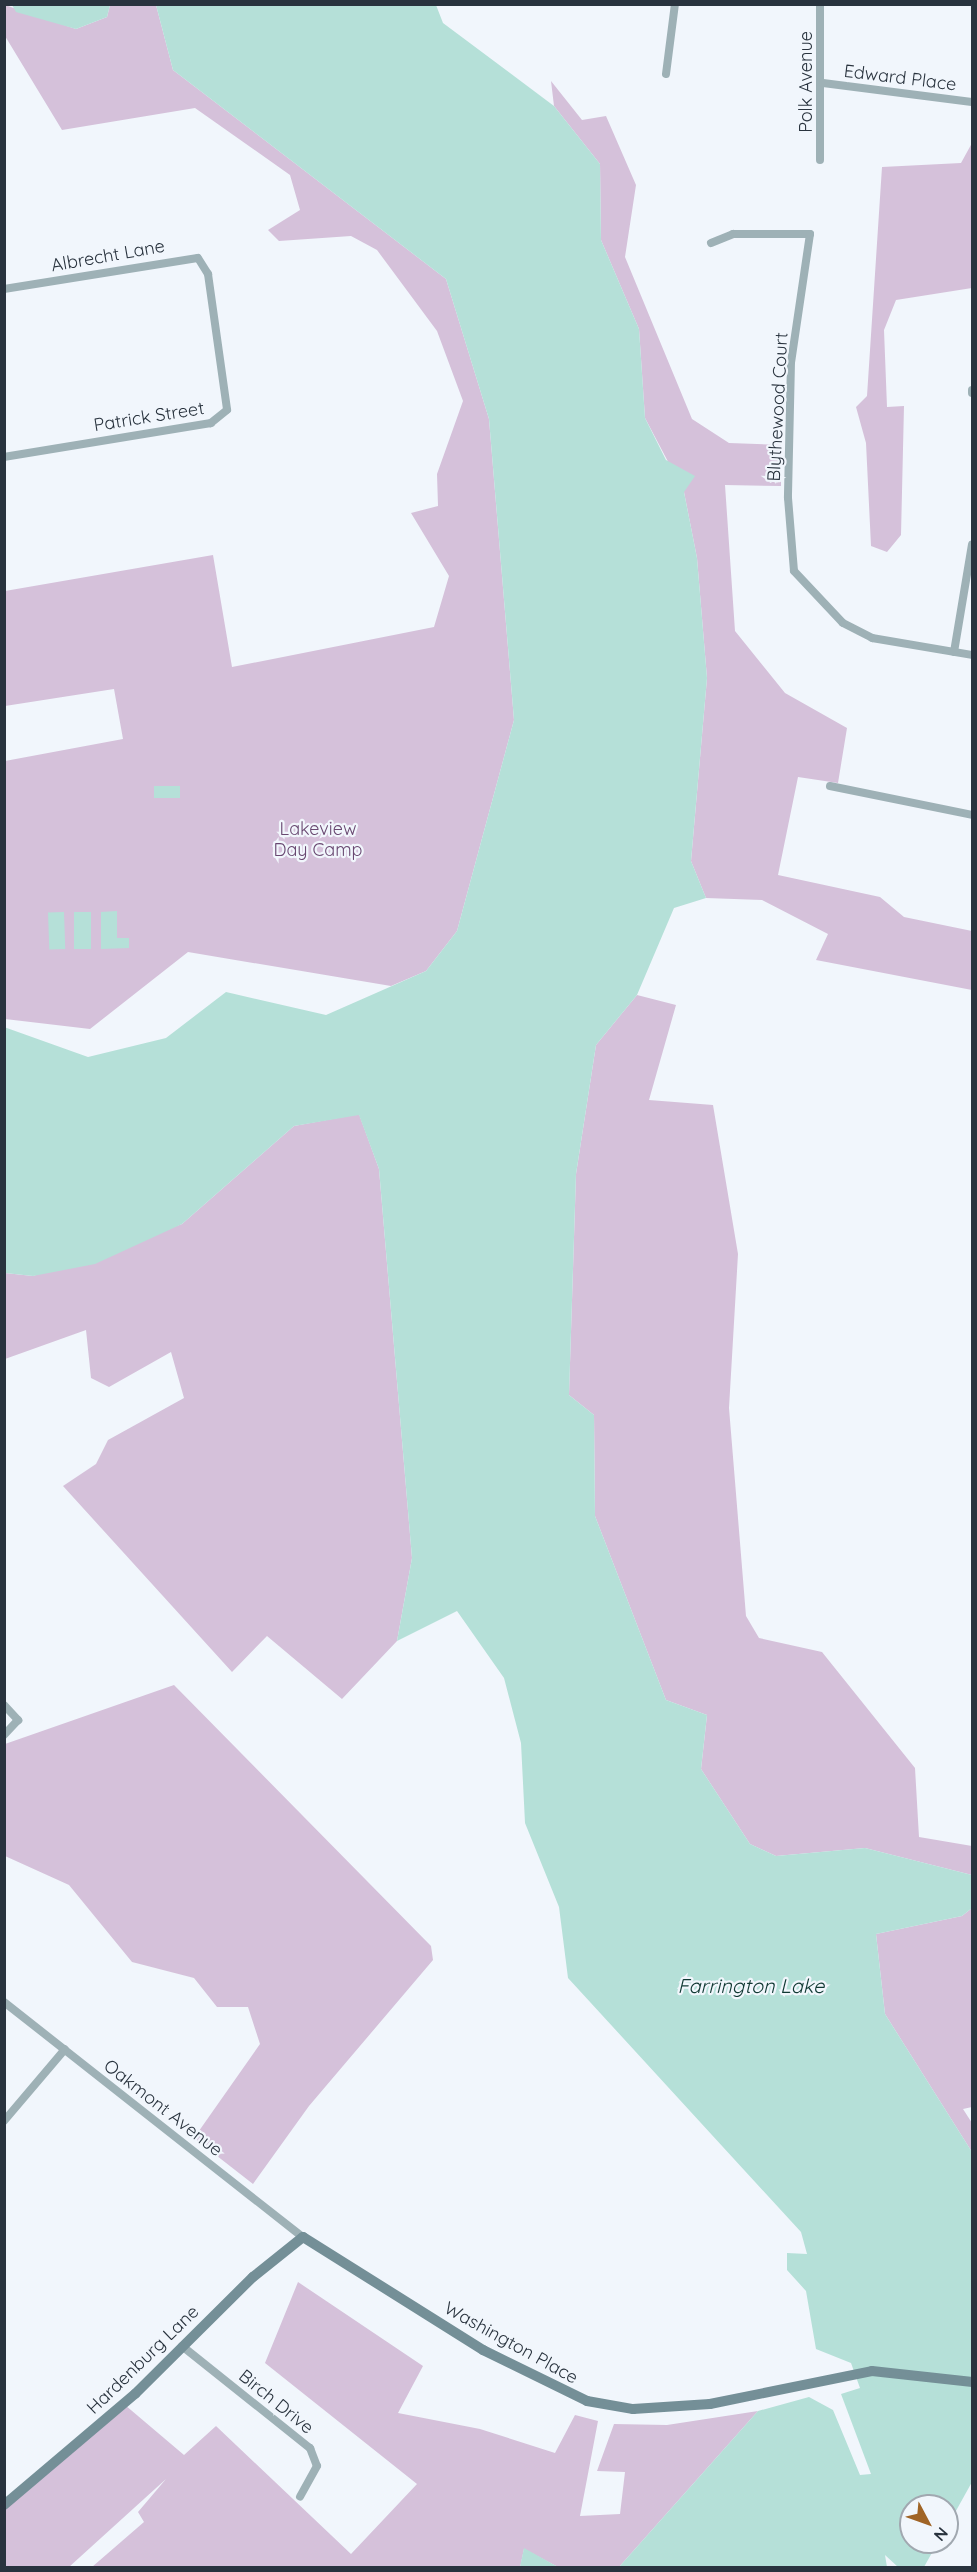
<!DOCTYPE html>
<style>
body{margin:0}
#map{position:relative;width:977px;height:2572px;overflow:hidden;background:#f1f6fc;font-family:Quicksand,sans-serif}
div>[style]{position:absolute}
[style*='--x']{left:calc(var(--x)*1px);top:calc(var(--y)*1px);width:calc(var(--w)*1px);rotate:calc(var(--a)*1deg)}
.green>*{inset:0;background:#d5c1da}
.water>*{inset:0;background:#b5e0d8;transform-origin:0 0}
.street>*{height:8px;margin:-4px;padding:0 4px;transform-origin:4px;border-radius:4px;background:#9eb1b6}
.secondary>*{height:10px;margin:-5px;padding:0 5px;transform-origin:5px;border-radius:5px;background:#748f97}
span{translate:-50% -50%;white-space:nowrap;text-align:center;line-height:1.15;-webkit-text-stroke:4.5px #f1f6fc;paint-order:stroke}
.street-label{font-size:18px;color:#29333e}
.park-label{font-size:18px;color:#694871}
.water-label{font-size:20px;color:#103933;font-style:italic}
.frame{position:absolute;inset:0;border:6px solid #29333e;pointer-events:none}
.north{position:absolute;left:899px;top:2494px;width:60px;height:60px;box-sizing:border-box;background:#f1f6fc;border:2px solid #a1a8b0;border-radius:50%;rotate:131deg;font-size:16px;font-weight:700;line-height:24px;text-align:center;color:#29333e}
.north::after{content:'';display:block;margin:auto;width:21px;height:27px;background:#a06426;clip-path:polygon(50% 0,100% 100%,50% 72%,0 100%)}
</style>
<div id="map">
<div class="green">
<i style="clip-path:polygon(5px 5px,76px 29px,107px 17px,110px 5px,156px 5px,173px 70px,446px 279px,489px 419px,514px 720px,457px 931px,426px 971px,391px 986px,188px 952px,90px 1029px,5px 1019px,5px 761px,123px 739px,114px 689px,5px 706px,5px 591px,213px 555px,232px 667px,434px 627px,449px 576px,411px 513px,438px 506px,437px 474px,463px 401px,437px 331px,377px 250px,351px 236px,279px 241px,268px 230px,300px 210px,290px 175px,195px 108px,62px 130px,5px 36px)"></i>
<i style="clip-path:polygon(551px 81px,582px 120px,606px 116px,636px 185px,625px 257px,692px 419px,729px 443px,781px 445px,781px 486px,725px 485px,735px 631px,785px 693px,847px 728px,838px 783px,798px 777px,778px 875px,880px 897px,904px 917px,972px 931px,972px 990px,816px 960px,828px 934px,762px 900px,706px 898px,691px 861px,707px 678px,697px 558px,684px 492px,645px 418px,639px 329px,601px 240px,600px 164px,554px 106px)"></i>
<i style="clip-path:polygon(972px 143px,972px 288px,896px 300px,884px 330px,887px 407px,904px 406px,901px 535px,887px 552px,871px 546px,866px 443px,856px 407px,867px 396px,882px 167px,961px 163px)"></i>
<i style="clip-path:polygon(637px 995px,676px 1005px,649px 1100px,713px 1105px,738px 1254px,729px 1408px,746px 1616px,759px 1638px,822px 1652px,915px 1768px,919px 1837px,972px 1846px,972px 1875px,865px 1848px,776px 1856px,750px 1844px,701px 1769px,707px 1715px,666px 1700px,595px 1516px,594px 1415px,569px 1395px,576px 1174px,596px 1045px)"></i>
<i style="clip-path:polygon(359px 1114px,379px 1169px,412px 1558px,397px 1641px,342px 1699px,267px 1636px,232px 1672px,63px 1486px,96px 1464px,108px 1440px,184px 1398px,171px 1352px,109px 1387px,91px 1378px,86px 1330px,5px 1359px,5px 1273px,33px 1276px,182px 1224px,294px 1126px)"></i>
<i style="clip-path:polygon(174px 1685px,431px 1946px,433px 1960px,309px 2106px,253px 2184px,194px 2138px,260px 2044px,248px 2007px,217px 2007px,194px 1978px,132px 1962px,69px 1885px,5px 1856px,5px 1744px)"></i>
<i style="clip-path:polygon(972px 1908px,972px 2107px,963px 2109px,972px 2123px,972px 2152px,885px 2014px,876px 1934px,962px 1916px)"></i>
<i style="clip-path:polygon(298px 2282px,423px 2366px,398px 2413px,480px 2429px,555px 2453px,575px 2415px,598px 2421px,580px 2516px,620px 2514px,625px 2472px,597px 2471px,614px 2424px,667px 2425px,758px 2411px,619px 2567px,558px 2567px,524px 2549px,520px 2568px,92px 2567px,144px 2522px,138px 2512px,166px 2479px,69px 2567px,5px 2568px,5px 2507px,125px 2405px,184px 2455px,216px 2426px,351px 2554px,417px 2484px,265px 2363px)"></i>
</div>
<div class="water">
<i style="clip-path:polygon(12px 5px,110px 5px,107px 17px,76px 29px,16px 12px)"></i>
<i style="clip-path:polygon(156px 5px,436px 5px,443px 23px,554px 106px,600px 164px,601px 240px,639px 329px,645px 418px,666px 460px,695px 476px,684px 492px,697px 558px,707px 678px,691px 861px,706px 898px,674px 908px,637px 995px,596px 1045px,576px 1174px,569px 1395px,594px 1415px,595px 1516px,666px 1700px,707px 1715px,701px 1769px,750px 1844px,776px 1856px,865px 1848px,972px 1875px,972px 1908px,962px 1916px,876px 1934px,885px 2014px,972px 2152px,972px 2482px,947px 2527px,947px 2506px,911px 2506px,911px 2542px,938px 2542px,924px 2567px,898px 2567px,885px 2555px,887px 2567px,619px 2567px,758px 2411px,809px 2397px,833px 2410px,860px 2475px,871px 2474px,841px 2394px,860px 2388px,851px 2363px,816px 2349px,806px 2291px,787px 2270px,787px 2253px,807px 2254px,801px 2232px,568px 1978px,559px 1907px,525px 1823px,521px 1743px,504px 1678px,457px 1611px,397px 1641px,412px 1558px,379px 1169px,359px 1115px,294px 1126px,182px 1224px,95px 1264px,33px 1276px,5px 1273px,4px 1027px,88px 1057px,166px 1038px,226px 992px,326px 1015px,426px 971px,457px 931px,514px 720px,489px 419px,446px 279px,173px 70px)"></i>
<i style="left:154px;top:786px;width:26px;height:12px"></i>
<i style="clip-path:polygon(117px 911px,117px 938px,129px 938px,129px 948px,101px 949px,101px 912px)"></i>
<i style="left:64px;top:912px;width:37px;height:16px;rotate:88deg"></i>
<i style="left:74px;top:912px;width:17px;height:37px"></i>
<i style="clip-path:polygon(524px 2548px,558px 2567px,520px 2567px)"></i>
</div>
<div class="street">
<i style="--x:820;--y:4;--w:156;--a:90"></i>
<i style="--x:666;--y:74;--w:71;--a:-82.7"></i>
<i style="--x:823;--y:83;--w:150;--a:7.3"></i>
<i style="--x:711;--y:243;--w:24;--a:-22"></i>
<i style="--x:733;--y:234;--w:77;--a:0"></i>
<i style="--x:810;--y:234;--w:129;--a:98.4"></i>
<i style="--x:791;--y:362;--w:136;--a:91.3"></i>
<i style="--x:788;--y:498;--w:73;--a:85.3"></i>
<i style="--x:794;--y:571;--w:71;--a:46.7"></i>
<i style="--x:843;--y:623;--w:33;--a:27"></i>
<i style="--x:872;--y:638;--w:101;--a:9.6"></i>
<i style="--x:4;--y:289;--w:196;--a:-9.1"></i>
<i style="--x:198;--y:258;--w:19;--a:58"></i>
<i style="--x:208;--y:274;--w:137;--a:82"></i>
<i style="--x:227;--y:410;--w:21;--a:141"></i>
<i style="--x:211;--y:423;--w:210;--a:170.7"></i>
<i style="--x:972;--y:390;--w:3;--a:90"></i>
<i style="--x:954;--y:652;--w:109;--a:-80.5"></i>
<i style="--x:830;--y:786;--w:145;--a:11.5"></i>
<i style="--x:4;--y:1705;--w:21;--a:47"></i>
<i style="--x:18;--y:1720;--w:21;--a:133"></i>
<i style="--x:4;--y:2002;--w:380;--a:38.2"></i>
<i style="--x:4;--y:2121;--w:94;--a:-49.7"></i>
<i style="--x:182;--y:2346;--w:164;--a:38.6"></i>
<i style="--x:310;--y:2448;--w:19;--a:69"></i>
<i style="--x:317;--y:2466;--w:35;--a:119"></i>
</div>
<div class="secondary">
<i style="--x:4;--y:2505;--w:172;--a:-40.3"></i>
<i style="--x:135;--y:2394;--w:166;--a:-44.8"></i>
<i style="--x:253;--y:2277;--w:64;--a:-38.7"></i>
<i style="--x:303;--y:2237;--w:213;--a:32.1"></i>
<i style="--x:483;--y:2350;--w:116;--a:26.1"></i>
<i style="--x:587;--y:2401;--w:47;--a:9.9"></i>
<i style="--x:633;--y:2409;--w:77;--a:-3.7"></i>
<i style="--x:710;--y:2404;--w:165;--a:-11.5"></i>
<i style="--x:872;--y:2371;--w:101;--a:6.3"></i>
</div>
<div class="street-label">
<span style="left:900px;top:78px;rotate:7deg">Edward Place</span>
<span style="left:806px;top:82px;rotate:-90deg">Polk Avenue</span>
<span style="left:108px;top:256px;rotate:-10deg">Albrecht Lane</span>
<span style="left:778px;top:407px;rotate:-87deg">Blythewood Court</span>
<span style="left:149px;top:417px;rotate:-9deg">Patrick Street</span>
<span style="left:163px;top:2108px;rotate:38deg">Oakmont Avenue</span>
<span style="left:511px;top:2343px;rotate:29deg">Washington Place</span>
<span style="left:143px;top:2360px;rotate:-44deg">Hardenburg Lane</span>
<span style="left:276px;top:2402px;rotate:39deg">Birch Drive</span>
</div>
<div class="park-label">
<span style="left:318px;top:840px">Lakeview<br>Day Camp</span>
</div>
<div class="water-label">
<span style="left:751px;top:1985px">Farrington Lake</span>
</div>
<div class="frame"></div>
<div class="north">N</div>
</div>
